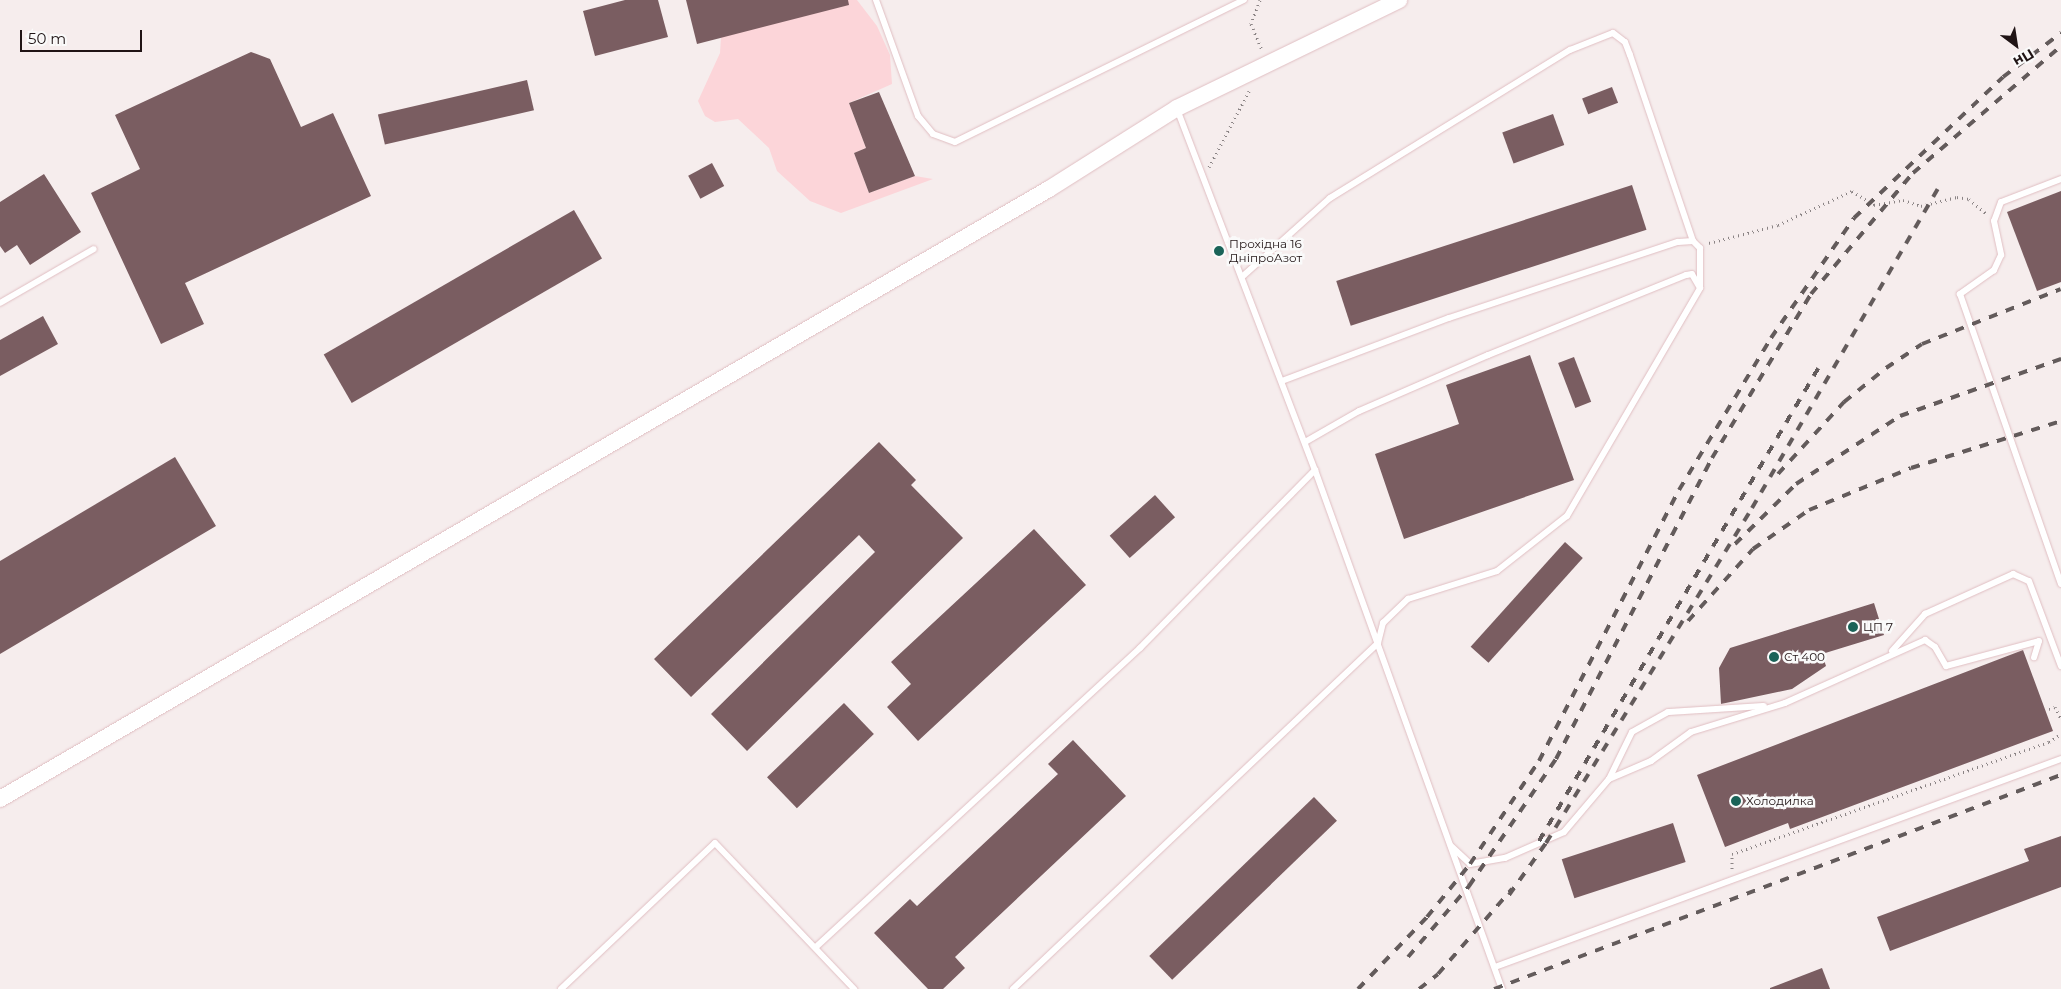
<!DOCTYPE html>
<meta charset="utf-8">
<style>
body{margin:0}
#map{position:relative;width:2061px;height:989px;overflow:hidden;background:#fafafa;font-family:Montserrat,sans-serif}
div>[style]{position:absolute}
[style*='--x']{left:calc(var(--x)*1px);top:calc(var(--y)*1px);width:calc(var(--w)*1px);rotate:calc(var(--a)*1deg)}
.built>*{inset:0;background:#f6eded;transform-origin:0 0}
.green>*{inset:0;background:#fcd5d9}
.building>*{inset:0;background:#7a5d61;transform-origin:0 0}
.path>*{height:3px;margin-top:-1.5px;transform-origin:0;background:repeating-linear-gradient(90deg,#8b8485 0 1px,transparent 0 5px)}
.roads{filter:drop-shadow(0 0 1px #e0bec2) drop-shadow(0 0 1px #e0bec2)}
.service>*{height:6px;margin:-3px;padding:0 3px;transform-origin:3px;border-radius:3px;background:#fff}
.tertiary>*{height:16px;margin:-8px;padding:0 8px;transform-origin:8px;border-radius:8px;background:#fff}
.rail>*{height:4px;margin-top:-2px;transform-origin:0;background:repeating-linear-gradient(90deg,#635b5b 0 9px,transparent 0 18px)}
.dots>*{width:14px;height:14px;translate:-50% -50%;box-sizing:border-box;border:2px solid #fafafa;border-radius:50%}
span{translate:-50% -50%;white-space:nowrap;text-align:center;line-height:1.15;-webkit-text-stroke:5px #fafafa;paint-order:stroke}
.poi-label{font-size:12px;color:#201415}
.left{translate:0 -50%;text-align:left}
.north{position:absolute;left:1991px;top:20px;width:50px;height:50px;-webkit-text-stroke:4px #fafafa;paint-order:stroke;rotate:149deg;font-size:14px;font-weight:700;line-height:20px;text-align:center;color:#201415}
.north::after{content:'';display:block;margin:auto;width:18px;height:22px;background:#201415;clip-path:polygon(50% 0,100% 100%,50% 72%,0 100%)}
.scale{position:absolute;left:20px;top:30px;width:122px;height:22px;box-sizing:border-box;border:2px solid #201415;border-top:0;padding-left:6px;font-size:15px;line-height:18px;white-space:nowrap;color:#201415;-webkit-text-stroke:4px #fafafa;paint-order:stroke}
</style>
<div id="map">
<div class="built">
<i style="left:0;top:0;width:2061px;height:989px"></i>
</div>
<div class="green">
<i style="clip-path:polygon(837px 0,857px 0,877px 26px,890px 55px,892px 84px,849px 103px,866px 148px,854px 153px,869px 193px,915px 176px,933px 179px,841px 213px,810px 201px,777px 171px,769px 148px,738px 119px,715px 122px,705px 116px,698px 101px,720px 53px,721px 37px)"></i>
</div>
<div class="building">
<i style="clip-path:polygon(625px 0,658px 0,668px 37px,595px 56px,583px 11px)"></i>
<i style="clip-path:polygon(686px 0,848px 0,849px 5px,697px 44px)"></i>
<i style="clip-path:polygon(251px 52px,270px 59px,301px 127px,333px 113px,371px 196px,185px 283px,204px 324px,161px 344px,91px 193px,140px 169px,115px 115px)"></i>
<i style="left:527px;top:80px;width:31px;height:153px;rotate:77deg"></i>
<i style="left:1612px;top:87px;width:17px;height:32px;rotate:69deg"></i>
<i style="clip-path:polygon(879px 92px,915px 176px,869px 193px,854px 153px,866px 148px,849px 103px)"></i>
<i style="left:1553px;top:114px;width:33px;height:54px;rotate:70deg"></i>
<i style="left:712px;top:163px;width:26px;height:27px;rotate:62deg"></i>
<i style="clip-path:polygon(44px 174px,81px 232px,30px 265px,17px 245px,5px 253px,0 246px,0 202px)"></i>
<i style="left:1632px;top:185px;width:47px;height:311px;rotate:72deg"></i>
<i style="clip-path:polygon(2061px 191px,2061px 282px,2037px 291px,2007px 212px)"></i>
<i style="left:574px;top:210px;width:56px;height:289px;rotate:60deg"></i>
<i style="clip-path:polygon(43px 316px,58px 344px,0 376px,0 340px)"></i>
<i style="clip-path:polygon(1530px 355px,1574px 480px,1404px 539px,1375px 454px,1459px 424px,1446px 385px)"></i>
<i style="left:1574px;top:357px;width:48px;height:17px;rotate:69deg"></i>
<i style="clip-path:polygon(879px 442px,916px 480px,911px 485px,963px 538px,747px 751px,711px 714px,875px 552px,859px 535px,691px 697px,654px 659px)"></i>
<i style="clip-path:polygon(175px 457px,216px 526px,0 654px,0 561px)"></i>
<i style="left:1155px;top:495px;width:30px;height:61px;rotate:48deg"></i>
<i style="clip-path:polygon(1034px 529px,1086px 585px,918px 741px,887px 707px,911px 684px,891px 662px)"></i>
<i style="left:1565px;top:542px;width:24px;height:141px;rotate:42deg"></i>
<i style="clip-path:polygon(1874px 603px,1884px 635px,1822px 654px,1826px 666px,1792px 689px,1721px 704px,1719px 668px,1730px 648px)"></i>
<i style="clip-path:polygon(2023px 650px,2053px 731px,1790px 829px,1788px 823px,1725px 847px,1697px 775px)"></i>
<i style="left:844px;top:703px;width:43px;height:107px;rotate:46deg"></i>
<i style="clip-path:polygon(1073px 740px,1126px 796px,955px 957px,965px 968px,943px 989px,928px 989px,874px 933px,910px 899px,917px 906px,1058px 774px,1048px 764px)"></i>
<i style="left:1314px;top:797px;width:33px;height:229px;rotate:46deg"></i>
<i style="left:1673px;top:823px;width:41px;height:117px;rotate:72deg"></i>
<i style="clip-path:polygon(2061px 836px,2061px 887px,1890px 951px,1877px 917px,2029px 861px,2024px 849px)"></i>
<i style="clip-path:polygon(1822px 968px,1830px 989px,1770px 989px,1770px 988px)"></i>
</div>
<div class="path">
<i style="--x:1260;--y:0;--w:26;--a:111"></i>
<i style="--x:1251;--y:24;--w:28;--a:67"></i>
<i style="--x:1209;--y:167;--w:86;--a:-62.2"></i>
<i style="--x:1709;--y:243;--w:71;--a:-14.6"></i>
<i style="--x:1778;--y:225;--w:81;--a:-24.7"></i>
<i style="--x:1852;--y:191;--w:26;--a:32"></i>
<i style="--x:1874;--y:205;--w:29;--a:-10"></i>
<i style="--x:1903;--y:200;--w:19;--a:18"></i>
<i style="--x:1921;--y:206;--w:37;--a:-14"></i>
<i style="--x:1957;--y:197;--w:12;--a:9"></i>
<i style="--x:1969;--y:199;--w:23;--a:40"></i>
<i style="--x:2049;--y:709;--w:6;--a:-18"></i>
<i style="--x:2055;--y:707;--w:13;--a:63"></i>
<i style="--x:1732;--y:869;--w:15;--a:-90"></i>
<i style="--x:1732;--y:854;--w:336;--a:-19.5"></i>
<i style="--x:2049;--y:742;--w:14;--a:-34"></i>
</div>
<div class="roads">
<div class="service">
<i style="--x:876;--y:0;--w:123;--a:70.1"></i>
<i style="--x:918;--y:116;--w:23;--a:50"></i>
<i style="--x:933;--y:134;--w:23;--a:20"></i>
<i style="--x:955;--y:142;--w:322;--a:-26.2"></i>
<i style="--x:1177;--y:109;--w:386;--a:69.1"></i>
<i style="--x:1315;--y:470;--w:552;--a:70.19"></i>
<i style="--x:2061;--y:179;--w:64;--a:159"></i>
<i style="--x:2001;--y:202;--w:20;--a:110"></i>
<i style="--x:1994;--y:221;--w:35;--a:78"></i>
<i style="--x:2001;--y:255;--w:17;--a:115"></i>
<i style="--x:1994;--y:270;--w:42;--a:144.8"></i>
<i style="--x:1960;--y:294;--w:307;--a:70.8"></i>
<i style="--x:1243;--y:276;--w:117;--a:-41.9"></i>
<i style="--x:1330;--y:198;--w:282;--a:-31.7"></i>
<i style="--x:1570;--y:50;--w:46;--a:-21.6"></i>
<i style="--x:1613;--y:33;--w:15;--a:37"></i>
<i style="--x:1625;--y:42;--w:14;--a:69"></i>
<i style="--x:1630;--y:55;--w:196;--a:71.3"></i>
<i style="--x:0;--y:303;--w:108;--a:-29.9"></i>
<i style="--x:1282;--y:381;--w:178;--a:-20.7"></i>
<i style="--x:1449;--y:318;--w:241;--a:-18.4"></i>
<i style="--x:1678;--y:242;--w:15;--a:-4"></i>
<i style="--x:1693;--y:241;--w:10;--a:45"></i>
<i style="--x:1700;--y:248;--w:38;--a:90"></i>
<i style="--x:1892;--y:651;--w:50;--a:-48.3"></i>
<i style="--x:1925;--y:614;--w:97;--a:-24.4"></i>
<i style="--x:2013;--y:574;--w:17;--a:24"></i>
<i style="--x:2029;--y:581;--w:91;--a:69.4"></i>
<i style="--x:1609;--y:779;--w:46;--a:-23.2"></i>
<i style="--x:1651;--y:761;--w:49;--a:-35.9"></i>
<i style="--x:1691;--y:732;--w:98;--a:-17.1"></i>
<i style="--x:1785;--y:703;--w:154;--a:-24.2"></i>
<i style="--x:1925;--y:640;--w:12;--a:35"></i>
<i style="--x:1935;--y:647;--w:22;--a:60"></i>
<i style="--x:1946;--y:666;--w:96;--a:-15"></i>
<i style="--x:2039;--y:641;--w:17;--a:107"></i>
<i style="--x:1451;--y:846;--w:26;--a:43"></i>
<i style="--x:1470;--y:864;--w:36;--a:-10"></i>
<i style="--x:1505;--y:858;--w:64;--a:-23.8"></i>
<i style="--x:1564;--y:832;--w:70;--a:-49.7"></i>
<i style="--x:1609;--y:779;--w:52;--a:-63.9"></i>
<i style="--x:1632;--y:732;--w:41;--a:-29.1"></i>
<i style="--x:1668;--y:712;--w:96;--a:-3.6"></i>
<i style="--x:816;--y:947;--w:441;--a:-42.7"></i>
<i style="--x:1140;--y:648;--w:250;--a:-45.5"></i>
<i style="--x:1495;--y:967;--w:603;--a:-20.18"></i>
<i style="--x:561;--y:989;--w:212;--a:-43.5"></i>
<i style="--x:715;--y:843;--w:202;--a:46.4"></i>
<i style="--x:1013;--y:989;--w:503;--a:-43.47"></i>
<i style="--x:1378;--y:643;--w:21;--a:-76"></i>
<i style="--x:1383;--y:623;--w:35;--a:-44"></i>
<i style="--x:1408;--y:599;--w:93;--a:-17.5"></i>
<i style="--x:1497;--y:571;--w:89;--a:-38.2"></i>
<i style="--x:1567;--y:516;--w:264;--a:-59.7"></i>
<i style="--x:1700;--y:288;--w:16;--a:-120"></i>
<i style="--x:1692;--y:274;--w:6;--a:171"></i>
<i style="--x:1686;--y:275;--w:214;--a:158"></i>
<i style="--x:1488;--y:355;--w:141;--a:156.5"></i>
<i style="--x:1359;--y:411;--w:62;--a:150.1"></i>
</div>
<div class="tertiary">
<i style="--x:0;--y:799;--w:1213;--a:-30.18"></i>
<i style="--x:1049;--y:189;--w:151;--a:-32.3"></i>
<i style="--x:1177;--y:108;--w:247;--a:-25.9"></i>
</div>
</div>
<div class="rail">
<i style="--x:1778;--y:474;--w:98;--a:-47.5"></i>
<i style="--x:1844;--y:402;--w:54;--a:-39"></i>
<i style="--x:1886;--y:368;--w:43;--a:-33.7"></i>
<i style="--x:1922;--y:344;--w:149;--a:-21.6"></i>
<i style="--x:1735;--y:544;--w:86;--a:-44.5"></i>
<i style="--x:1796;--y:484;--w:124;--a:-33.2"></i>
<i style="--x:1900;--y:416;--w:171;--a:-19.5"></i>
<i style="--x:1688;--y:621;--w:97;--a:-47.9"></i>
<i style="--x:1753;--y:549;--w:68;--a:-34.9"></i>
<i style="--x:1809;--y:510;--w:110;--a:-22.4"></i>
<i style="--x:1911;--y:468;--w:157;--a:-17.4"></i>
<i style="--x:1539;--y:841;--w:551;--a:-59.43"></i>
<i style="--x:1509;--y:895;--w:64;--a:-54.6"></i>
<i style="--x:1546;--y:843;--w:393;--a:-58.4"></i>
<i style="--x:1752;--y:508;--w:377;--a:-59.8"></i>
<i style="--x:1408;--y:957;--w:94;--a:-49.3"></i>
<i style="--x:1469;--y:886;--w:154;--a:-55.6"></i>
<i style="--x:1556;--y:759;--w:339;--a:-62.6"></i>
<i style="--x:1712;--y:458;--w:192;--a:-58.9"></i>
<i style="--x:1811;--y:294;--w:158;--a:-49.9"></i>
<i style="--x:1913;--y:173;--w:195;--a:-40.6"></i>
<i style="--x:1358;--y:989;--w:100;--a:-46.2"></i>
<i style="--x:1427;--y:917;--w:68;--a:-50.9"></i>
<i style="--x:1470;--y:864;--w:124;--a:-56.2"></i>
<i style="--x:1539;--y:761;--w:305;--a:-62.7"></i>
<i style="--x:1679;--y:490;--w:178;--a:-58.8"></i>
<i style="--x:1771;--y:338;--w:146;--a:-55.3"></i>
<i style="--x:1854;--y:218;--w:205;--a:-43.4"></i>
<i style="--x:2003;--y:77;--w:73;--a:-37.2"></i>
<i style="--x:1419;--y:989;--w:24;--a:-38"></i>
<i style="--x:1438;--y:974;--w:113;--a:-49"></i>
<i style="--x:1494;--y:989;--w:606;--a:-20.68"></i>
</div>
<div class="dots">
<i style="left:1219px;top:251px;background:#1a6358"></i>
<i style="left:1853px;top:627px;background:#1a6358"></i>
<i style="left:1774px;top:657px;background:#1a6358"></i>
<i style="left:1736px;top:801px;background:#1a6358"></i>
</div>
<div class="poi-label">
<span class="left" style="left:1229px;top:251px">Прохідна 16<br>ДніпроАзот</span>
<span class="left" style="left:1863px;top:627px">ЦП 7</span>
<span class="left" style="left:1784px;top:657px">Ст 400</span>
<span class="left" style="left:1746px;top:801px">Холодилка</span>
</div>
<div class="north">Пн</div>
<div class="scale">50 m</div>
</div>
